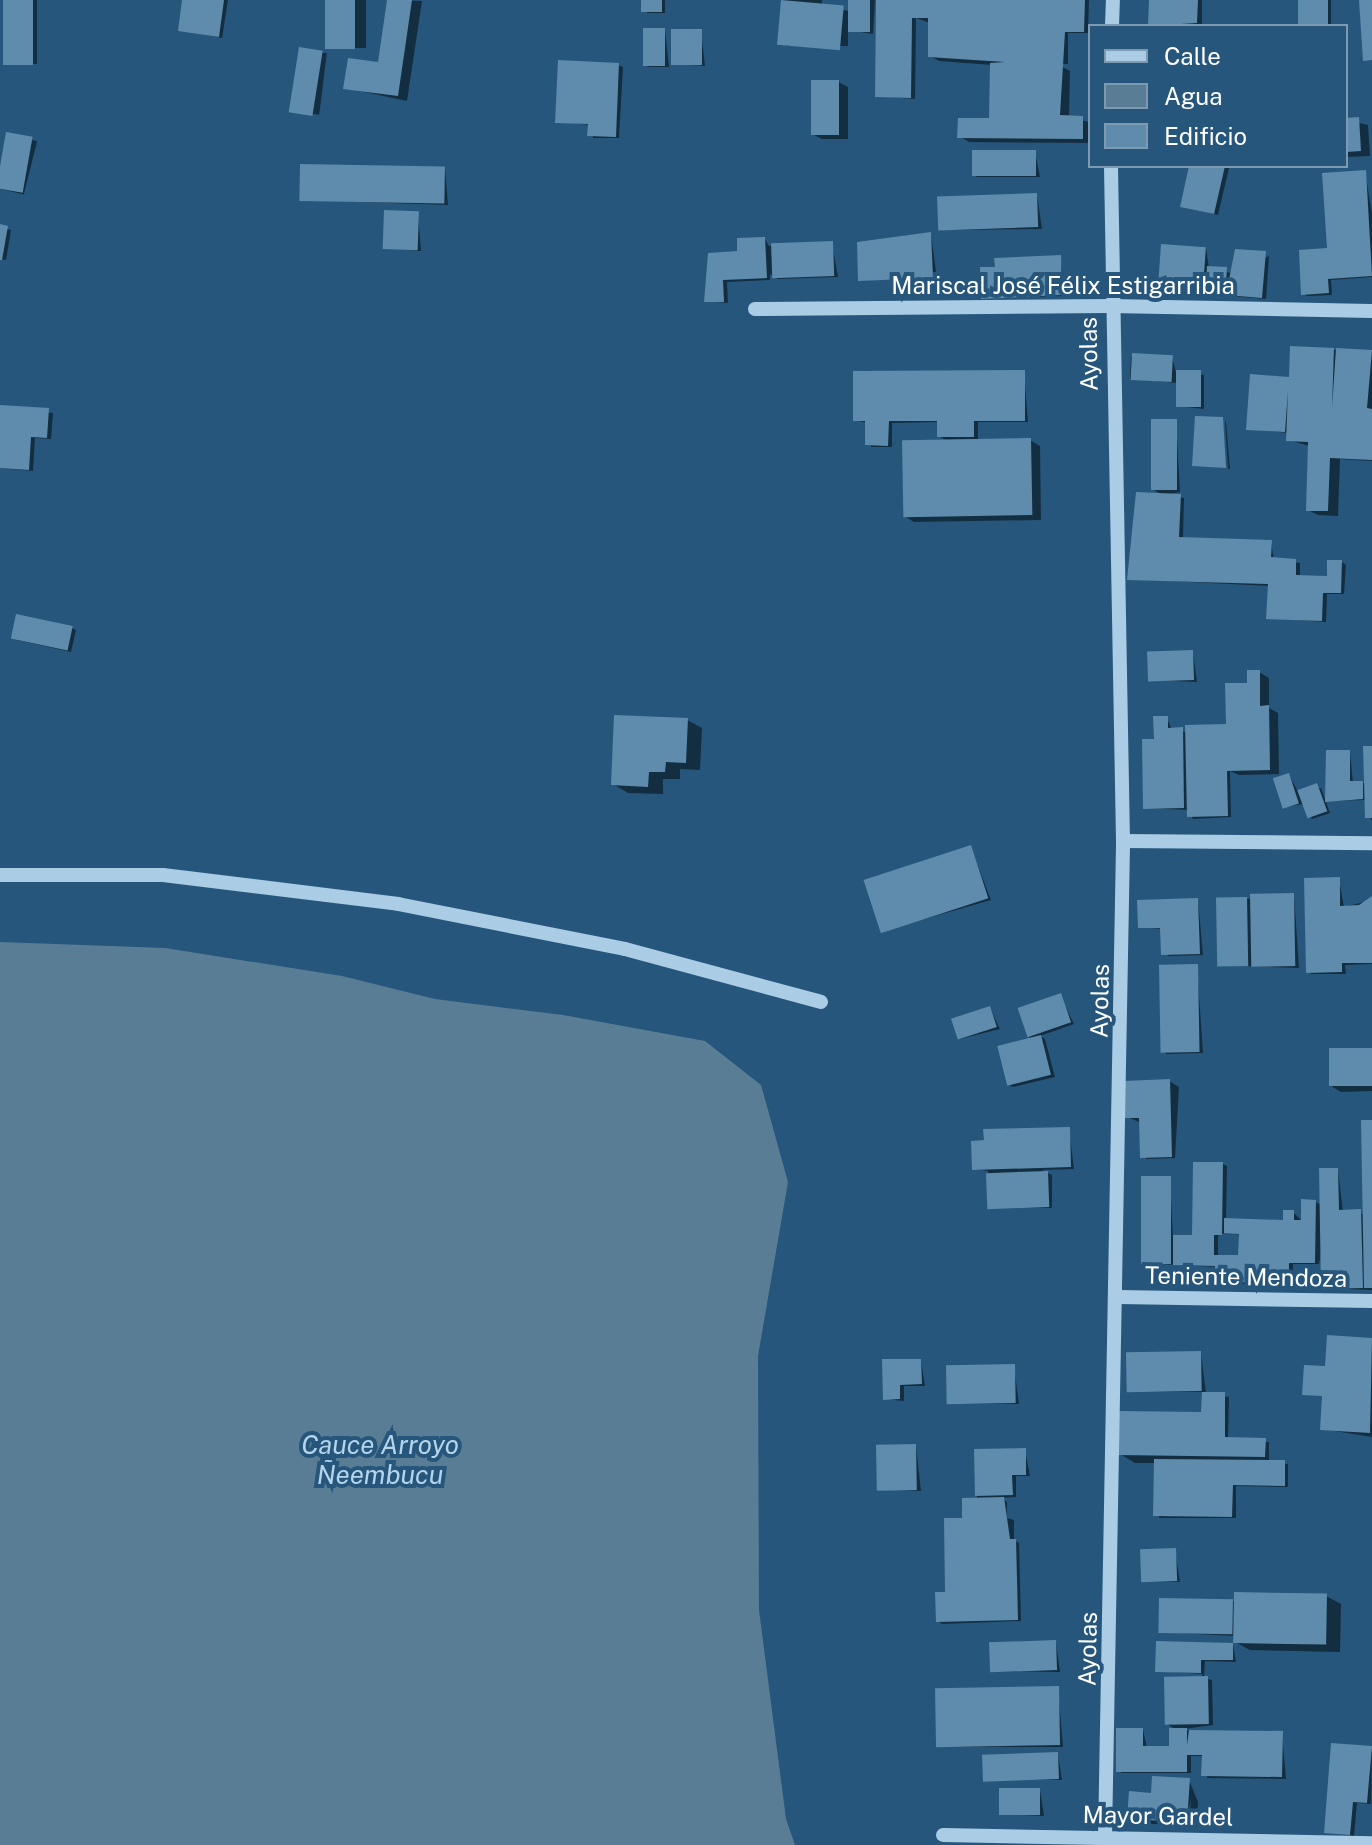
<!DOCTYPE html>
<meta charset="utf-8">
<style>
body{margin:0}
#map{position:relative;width:1372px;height:1845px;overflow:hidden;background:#26567b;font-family:"Public Sans",sans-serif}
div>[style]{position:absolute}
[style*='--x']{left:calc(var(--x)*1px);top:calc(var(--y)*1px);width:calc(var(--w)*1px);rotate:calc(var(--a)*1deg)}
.water>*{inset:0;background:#5a7d96}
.shadow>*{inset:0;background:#0007;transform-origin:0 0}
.building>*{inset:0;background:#5f8cac;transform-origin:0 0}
.minor>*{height:14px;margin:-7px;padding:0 7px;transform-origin:7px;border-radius:7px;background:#aacce4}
span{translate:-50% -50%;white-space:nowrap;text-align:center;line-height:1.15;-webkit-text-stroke:8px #26567b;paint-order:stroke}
.street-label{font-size:24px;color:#fff}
.water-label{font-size:26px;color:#b5d5ec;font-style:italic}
.legend{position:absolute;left:1088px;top:24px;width:260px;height:144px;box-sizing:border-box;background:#26567b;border:2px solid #7d9ab0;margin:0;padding:10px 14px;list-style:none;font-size:24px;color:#fff}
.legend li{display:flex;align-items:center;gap:16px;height:40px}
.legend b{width:40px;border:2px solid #7d9ab0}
</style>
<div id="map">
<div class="water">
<i style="clip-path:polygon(0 942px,165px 948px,342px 976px,435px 999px,563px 1015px,705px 1041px,761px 1085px,788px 1182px,758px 1356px,759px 1610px,786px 1819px,795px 1845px,0 1845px)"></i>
</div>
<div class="shadow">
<i style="left:5px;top:0;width:32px;height:64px"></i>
<i style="clip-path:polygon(184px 0,228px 0,222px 38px,180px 30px)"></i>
<i style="left:327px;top:0;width:39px;height:48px"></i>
<i style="clip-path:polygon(389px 0,422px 1px,407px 101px,346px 88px,380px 64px)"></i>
<i style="clip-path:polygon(643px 0,665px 0,665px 13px,647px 13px)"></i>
<i style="clip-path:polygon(783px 0,822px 0,822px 7px,850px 11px,850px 0,875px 0,873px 34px,848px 30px,848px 46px,786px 46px)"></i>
<i style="clip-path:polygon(878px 0,1089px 0,1088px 33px,1068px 33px,1068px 64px,1057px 64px,1070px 71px,1069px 118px,1090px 122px,1090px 143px,969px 142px,959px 136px,991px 120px,992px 65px,939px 61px,930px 56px,930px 23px,916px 18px,915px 99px,877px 96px)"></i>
<i style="left:1151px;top:0;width:51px;height:26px"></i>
<i style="left:1300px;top:0;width:31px;height:26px"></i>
<i style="clip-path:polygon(665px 30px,669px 67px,649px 67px,645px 65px)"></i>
<i style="clip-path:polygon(701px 31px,705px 66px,674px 64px)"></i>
<i style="left:301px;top:50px;width:26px;height:62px;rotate:7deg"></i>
<i style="clip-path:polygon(618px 65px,623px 67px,619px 138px,593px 138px,590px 125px,557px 121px)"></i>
<i style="clip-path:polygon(839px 82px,848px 87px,848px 139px,822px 139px,812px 134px)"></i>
<i style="clip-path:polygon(1346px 120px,1368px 125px,1370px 156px,1346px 157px)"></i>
<i style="left:8px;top:134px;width:30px;height:55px;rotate:14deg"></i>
<i style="clip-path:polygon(1035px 152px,1040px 177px,975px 177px)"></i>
<i style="clip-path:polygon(1191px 166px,1229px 168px,1218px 215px,1186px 208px)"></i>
<i style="clip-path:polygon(445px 168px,448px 205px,301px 200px)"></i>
<i style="clip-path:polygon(1365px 172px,1372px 213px,1372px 277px,1331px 280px,1332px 295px,1307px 296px,1303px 294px)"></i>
<i style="clip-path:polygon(1037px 195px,1042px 229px,940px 230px)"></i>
<i style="clip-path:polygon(418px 213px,421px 251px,384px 248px)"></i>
<i style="clip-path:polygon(0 227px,11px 230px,6px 260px,0 259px)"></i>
<i style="clip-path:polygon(931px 234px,937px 279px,860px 280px)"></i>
<i style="clip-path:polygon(765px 239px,769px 246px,832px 243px,838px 277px,778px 279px,770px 274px,770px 280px,727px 282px,728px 303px,706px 301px,739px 253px)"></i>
<i style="clip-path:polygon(1206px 248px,1209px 268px,1230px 273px,1269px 256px,1266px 299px,1161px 290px)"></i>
<i style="clip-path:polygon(1060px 257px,1066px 296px,983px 298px)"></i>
<i style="clip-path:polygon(1334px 350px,1372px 352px,1372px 461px,1340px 459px,1338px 516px,1318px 515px,1308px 510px,1310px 446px,1288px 440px,1289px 433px,1248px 429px,1287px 379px)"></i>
<i style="clip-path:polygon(1131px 357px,1172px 357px,1176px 372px,1204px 375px,1204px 409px,1177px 406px,1177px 383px,1130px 379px)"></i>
<i style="clip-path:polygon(1024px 372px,1028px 422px,978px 422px,978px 441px,1030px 440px,1040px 446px,1041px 520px,914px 522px,904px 516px,947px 441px,939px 436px,939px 422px,892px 423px,892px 447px,871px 447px,867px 423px,855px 420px)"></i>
<i style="clip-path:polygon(0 407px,53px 413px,51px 439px,35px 438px,33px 471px,0 468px)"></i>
<i style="clip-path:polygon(1176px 421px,1180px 492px,1165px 495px,1184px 498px,1183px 539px,1271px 542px,1274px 560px,1300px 563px,1300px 577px,1328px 578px,1342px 562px,1346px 565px,1344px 594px,1327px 594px,1326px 622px,1268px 618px,1270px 586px,1129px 579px,1163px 495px,1152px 489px)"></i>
<i style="clip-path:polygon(1225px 421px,1226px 422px,1230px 469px,1228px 469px)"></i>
<i style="clip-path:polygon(72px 628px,76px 630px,71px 652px,17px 640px)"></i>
<i style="clip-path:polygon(1193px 652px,1197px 682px,1150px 680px)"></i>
<i style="clip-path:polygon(1259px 672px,1269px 678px,1269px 708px,1278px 713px,1279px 774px,1239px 775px,1230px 771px,1231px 817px,1193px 819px,1188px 810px,1145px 808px,1156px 741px,1167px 718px,1172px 730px,1187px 732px,1228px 726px)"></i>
<i style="clip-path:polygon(687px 720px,702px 728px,700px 770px,680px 769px,680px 779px,663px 779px,663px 794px,628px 793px,613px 784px)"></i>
<i style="clip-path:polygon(1372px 748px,1372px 820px,1371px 820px,1366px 800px,1327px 801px,1350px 752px,1353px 783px,1366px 783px)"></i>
<i style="clip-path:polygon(1289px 775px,1298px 792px,1321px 788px,1330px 813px,1312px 819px,1304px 804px,1285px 807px)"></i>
<i style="clip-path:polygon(971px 848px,991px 900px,882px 931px)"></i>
<i style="clip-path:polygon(1339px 879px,1344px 907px,1372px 900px,1372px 964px,1345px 965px,1346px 974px,1312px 974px,1308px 972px)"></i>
<i style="clip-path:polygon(1294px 895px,1299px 968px,1220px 965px,1246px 899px)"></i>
<i style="clip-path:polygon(1198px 900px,1203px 955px,1168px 956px,1163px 929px,1140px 927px)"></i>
<i style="clip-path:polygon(1197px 966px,1203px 1053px,1167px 1054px,1163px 1052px)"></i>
<i style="clip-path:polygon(1060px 995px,1074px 1024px,1040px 1036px,1045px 1039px,1055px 1077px,1013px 1087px,1009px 1085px,1030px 1039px,1020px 1009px)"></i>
<i style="clip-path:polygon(990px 1008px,1000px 1029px,960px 1039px)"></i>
<i style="clip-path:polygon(1372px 1050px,1372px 1091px,1341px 1092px,1331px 1086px)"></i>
<i style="clip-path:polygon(1169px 1081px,1179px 1087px,1175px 1158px,1146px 1159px,1142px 1123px,1127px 1117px)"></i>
<i style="clip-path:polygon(evenodd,1372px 1122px,1372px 1290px,1323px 1288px,1322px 1248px,1319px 1264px,1293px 1264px,1292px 1284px,1221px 1284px,1217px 1267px,1141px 1263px,1170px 1178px,1173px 1237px,1194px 1237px,1223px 1164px,1227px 1166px,1226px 1220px,1285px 1222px,1293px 1212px,1303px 1222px,1315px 1202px,1322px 1205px,1338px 1170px,1343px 1212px,1364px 1214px,1372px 1122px,1226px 1232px,1241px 1235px,1240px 1257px,1218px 1257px,1218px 1236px,1226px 1232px)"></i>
<i style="clip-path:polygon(1069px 1129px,1074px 1169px,1042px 1170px,1052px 1175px,1052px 1208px,989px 1207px,988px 1171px,974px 1169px)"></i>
<i style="clip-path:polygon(1329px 1338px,1372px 1340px,1372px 1437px,1322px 1429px,1325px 1395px,1304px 1394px,1327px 1369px)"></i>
<i style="clip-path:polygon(1201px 1353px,1206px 1394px,1229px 1397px,1228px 1439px,1269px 1442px,1269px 1462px,1288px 1464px,1288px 1487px,1236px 1486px,1236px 1518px,1159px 1518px,1156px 1463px,1135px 1463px,1120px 1454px,1203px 1414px,1204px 1392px,1129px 1392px)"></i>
<i style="clip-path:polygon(921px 1361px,925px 1386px,904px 1386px,904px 1401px,885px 1399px)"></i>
<i style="clip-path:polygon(1014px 1366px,1019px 1404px,949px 1404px)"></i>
<i style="clip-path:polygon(916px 1446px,921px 1491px,878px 1489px)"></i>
<i style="clip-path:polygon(1025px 1450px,1030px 1476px,1016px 1476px,1016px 1497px,1001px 1498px,1007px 1502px,1007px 1518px,1014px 1520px,1014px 1540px,1019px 1543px,1021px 1621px,942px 1624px,938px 1621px,964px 1520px,977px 1500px,976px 1451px)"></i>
<i style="clip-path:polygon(1175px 1550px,1180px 1582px,1143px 1581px)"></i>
<i style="clip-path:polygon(1326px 1596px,1341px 1604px,1340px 1652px,1250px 1650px,1235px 1642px,1235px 1636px,1160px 1632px,1232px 1601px)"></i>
<i style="clip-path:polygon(1056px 1642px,1060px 1672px,992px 1671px)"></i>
<i style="clip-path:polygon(1233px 1645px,1236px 1662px,1205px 1661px,1204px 1678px,1212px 1680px,1213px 1725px,1177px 1730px,1167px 1724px,1203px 1674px,1157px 1671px)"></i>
<i style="clip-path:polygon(1058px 1688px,1063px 1747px,938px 1747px)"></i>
<i style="clip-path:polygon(1143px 1730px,1147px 1748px,1171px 1748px,1171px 1730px,1282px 1733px,1286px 1779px,1207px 1778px,1204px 1756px,1191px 1756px,1191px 1773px,1122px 1773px,1118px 1771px)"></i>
<i style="clip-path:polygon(1333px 1745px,1372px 1749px,1371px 1804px,1357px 1803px,1354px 1836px,1326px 1831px)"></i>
<i style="clip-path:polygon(1058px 1754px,1062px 1780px,985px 1779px)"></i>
<i style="clip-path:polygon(1189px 1780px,1198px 1802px,1197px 1827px,1189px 1826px,1191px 1799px,1185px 1826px,1139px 1823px,1129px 1818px,1152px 1795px)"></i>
<i style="clip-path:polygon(1040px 1790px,1044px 1816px,1001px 1814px)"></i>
</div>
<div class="building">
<i style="left:3px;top:0;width:30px;height:65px"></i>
<i style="clip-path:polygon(182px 0,224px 0,219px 37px,178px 31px)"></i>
<i style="left:325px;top:0;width:30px;height:49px"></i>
<i style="clip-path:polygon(387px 0,412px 0,398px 96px,343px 89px,348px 58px,378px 62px)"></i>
<i style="left:641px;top:0;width:21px;height:12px"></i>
<i style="left:781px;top:0;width:63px;height:45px;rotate:5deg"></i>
<i style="left:848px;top:0;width:22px;height:32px"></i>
<i style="clip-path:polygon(876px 0,1085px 0,1084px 32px,1065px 32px,1060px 115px,1083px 116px,1083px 139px,957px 138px,958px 118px,989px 118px,990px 63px,1005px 62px,928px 57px,928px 18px,912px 18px,911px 98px,875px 97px)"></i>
<i style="clip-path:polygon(1149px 0,1198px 0,1197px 23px,1148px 26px)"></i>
<i style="left:1298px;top:0;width:30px;height:26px"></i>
<i style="clip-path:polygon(1359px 0,1372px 0,1372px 60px,1363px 61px)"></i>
<i style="left:643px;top:28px;width:22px;height:38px"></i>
<i style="left:671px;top:29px;width:31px;height:36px"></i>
<i style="left:299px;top:47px;width:24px;height:66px;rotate:9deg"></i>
<i style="clip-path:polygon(558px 60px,619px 63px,616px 137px,587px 136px,588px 124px,555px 123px)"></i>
<i style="left:811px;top:80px;width:28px;height:55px"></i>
<i style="clip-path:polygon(1359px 117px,1361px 151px,1346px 152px,1346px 118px)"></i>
<i style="left:6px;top:132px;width:27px;height:57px;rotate:10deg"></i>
<i style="left:1036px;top:150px;width:26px;height:64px;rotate:90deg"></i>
<i style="left:300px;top:164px;width:145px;height:37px;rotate:1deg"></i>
<i style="clip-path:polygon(1189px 166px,1225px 166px,1214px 214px,1180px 207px)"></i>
<i style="clip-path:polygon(1366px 170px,1372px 276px,1328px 279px,1329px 293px,1301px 295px,1299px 250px,1327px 248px,1322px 173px)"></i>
<i style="left:1037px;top:193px;width:34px;height:100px;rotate:88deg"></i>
<i style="left:384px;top:210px;width:35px;height:39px;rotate:2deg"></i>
<i style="clip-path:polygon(0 224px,8px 226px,2px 260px,0 260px)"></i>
<i style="clip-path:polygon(931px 232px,933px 278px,858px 281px,857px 242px)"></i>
<i style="clip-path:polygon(765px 237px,767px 278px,723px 280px,724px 302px,704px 302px,708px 253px,737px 251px,737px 238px)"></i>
<i style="left:833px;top:241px;width:35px;height:62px;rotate:88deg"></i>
<i style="left:1161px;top:244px;width:45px;height:47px;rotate:4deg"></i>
<i style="clip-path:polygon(1235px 249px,1266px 251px,1262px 298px,1226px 295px)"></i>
<i style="clip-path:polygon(1061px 255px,1062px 295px,981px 299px,980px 267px,995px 267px,994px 258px)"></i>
<i style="left:1207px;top:266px;width:20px;height:28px;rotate:3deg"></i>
<i style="clip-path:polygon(1290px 346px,1334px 348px,1332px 408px,1336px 348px,1372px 350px,1367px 408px,1372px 409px,1372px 460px,1330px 458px,1328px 511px,1306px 511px,1308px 442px,1286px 441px,1288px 390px,1285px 432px,1246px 430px,1250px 374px,1289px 377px)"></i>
<i style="left:1132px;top:353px;width:41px;height:27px;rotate:3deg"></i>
<i style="clip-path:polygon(1025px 370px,1025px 421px,974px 421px,974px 437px,937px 437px,937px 421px,889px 421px,888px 446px,865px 445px,865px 421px,853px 421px,853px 371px)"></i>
<i style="left:1176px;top:370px;width:25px;height:37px"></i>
<i style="clip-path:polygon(0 405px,49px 408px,47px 438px,31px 437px,29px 470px,0 468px)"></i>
<i style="clip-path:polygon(1195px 416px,1223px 417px,1226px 468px,1192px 466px)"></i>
<i style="left:1151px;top:419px;width:26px;height:71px"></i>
<i style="left:1031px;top:438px;width:77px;height:129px;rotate:89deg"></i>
<i style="clip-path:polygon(1136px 492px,1181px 494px,1179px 537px,1272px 540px,1271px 557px,1296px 559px,1296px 575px,1327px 576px,1327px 560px,1342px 560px,1341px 593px,1323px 593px,1322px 621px,1266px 619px,1268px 584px,1127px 580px)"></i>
<i style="left:16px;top:614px;width:58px;height:25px;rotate:12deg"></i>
<i style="left:1193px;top:650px;width:30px;height:46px;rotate:88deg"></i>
<i style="clip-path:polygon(1247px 670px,1260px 670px,1260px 706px,1269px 705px,1270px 770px,1227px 771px,1228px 816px,1187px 817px,1185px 725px,1226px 724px,1225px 683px,1247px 683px)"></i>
<i style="clip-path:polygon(614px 715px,688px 718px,686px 763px,666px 762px,665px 772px,649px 772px,648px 787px,611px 785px)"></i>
<i style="clip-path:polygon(1153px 716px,1168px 716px,1168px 728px,1183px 727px,1184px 808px,1143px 809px,1142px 739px,1154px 739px)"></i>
<i style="clip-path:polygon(1363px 746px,1372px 746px,1372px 818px,1365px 818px)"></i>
<i style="clip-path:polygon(1326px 750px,1350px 750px,1350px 781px,1363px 781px,1363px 799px,1325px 802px)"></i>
<i style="left:1289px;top:773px;width:32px;height:17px;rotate:72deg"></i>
<i style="left:1317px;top:783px;width:30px;height:21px;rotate:70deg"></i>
<i style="left:971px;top:845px;width:56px;height:113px;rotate:72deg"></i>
<i style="clip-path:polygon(1340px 877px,1340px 906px,1359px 905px,1372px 896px,1372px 963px,1342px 963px,1342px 972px,1306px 973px,1304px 878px)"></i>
<i style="left:1294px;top:893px;width:73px;height:44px;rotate:89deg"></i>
<i style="left:1247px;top:897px;width:69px;height:31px;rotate:89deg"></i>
<i style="clip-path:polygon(1198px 898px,1200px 954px,1161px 955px,1160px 928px,1138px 928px,1137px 900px)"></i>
<i style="left:1198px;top:964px;width:88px;height:39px;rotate:89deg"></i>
<i style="left:1061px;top:993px;width:31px;height:46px;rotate:71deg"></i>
<i style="left:990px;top:1006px;width:22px;height:41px;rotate:72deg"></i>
<i style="left:1041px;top:1035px;width:41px;height:45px;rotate:76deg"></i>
<i style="left:1372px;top:1048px;width:38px;height:43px;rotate:90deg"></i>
<i style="clip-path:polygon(1170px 1079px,1172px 1157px,1140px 1158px,1139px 1118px,1125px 1118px,1124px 1081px)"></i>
<i style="clip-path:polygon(1361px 1120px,1372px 1120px,1372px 1288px,1364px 1288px)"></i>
<i style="clip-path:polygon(1070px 1127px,1071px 1167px,972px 1170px,971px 1141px,984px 1140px,983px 1129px)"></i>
<i style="clip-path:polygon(1193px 1162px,1223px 1162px,1222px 1235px,1214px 1235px,1214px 1255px,1238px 1255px,1239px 1234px,1224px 1233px,1224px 1218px,1283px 1220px,1283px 1210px,1294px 1210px,1294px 1220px,1301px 1220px,1301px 1199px,1316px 1200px,1315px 1263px,1289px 1263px,1289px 1283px,1215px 1282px,1215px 1266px,1173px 1265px,1173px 1235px,1192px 1235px)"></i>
<i style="clip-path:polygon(1319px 1168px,1338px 1168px,1339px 1210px,1361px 1209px,1363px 1288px,1321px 1289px)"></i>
<i style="left:1048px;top:1171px;width:36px;height:62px;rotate:88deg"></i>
<i style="left:1141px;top:1176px;width:30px;height:88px"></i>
<i style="clip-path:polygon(1327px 1335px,1372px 1338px,1370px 1433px,1320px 1430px,1322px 1396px,1302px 1395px,1304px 1365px,1325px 1366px)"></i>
<i style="left:1201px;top:1351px;width:40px;height:75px;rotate:89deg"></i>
<i style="clip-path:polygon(882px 1359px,921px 1359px,922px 1384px,900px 1385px,900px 1399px,883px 1400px)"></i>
<i style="left:1015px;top:1364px;width:39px;height:69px;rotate:89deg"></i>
<i style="clip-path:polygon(1202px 1392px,1225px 1392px,1225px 1437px,1266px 1438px,1265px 1457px,1118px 1455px,1118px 1411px,1201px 1412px)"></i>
<i style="left:916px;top:1444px;width:46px;height:40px;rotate:89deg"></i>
<i style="clip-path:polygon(1026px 1448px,1026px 1475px,1012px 1475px,1013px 1495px,975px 1496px,974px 1449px)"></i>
<i style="clip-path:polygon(1154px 1459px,1285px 1460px,1285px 1486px,1233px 1485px,1232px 1517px,1153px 1516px)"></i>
<i style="clip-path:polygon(1004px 1497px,1010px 1539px,1016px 1539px,1018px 1620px,936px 1622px,935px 1592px,945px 1592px,944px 1518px,962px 1518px,962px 1498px)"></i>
<i style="left:1176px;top:1548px;width:33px;height:36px;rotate:88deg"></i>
<i style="left:1234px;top:1592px;width:93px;height:51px;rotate:1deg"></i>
<i style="left:1159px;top:1598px;width:74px;height:35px;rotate:1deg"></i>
<i style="left:1056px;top:1640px;width:30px;height:67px;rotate:88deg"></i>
<i style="clip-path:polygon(1156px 1641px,1233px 1643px,1233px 1660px,1201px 1660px,1201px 1673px,1155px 1672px)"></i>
<i style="left:1208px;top:1676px;width:48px;height:44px;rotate:89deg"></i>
<i style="left:1059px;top:1686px;width:59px;height:124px;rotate:89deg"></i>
<i style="clip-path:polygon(1116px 1728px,1143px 1728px,1143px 1746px,1169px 1746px,1169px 1728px,1187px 1728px,1187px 1745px,1189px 1730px,1283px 1731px,1282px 1777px,1201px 1776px,1202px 1755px,1187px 1755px,1187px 1772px,1116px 1772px)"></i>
<i style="clip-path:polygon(1331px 1743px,1372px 1746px,1367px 1803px,1353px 1802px,1350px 1835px,1324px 1833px)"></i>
<i style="left:1058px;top:1752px;width:27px;height:76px;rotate:88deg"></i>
<i style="clip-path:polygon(1152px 1776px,1190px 1778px,1187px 1822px,1127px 1819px,1129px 1791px,1151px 1793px)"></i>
<i style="left:1040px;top:1788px;width:27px;height:41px;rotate:90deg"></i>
</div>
<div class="minor">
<i style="--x:1112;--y:26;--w:26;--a:-88"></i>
<i style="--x:755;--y:309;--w:355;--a:-0.5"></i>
<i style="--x:1110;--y:306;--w:262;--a:1.1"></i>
<i style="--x:1123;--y:841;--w:249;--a:0.5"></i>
<i style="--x:0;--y:875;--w:163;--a:0"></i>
<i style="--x:163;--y:875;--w:237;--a:7"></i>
<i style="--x:398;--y:904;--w:231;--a:11.2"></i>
<i style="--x:625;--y:949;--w:203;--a:15.1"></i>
<i style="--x:1118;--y:1297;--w:254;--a:0.9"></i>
<i style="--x:943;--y:1835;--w:429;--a:1.1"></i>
<i style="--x:1105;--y:1837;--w:996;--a:-88.96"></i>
<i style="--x:1123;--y:841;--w:675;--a:-91.02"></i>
</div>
<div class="street-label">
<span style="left:1063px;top:286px">Mariscal José Félix Estigarribia</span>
<span style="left:1089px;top:354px;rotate:-91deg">Ayolas</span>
<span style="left:1100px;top:1001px;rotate:-89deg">Ayolas</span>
<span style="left:1246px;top:1277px;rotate:1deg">Teniente Mendoza</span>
<span style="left:1088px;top:1649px;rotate:-89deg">Ayolas</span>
<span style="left:1158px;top:1816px;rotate:1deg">Mayor Gardel</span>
</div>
<div class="water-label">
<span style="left:380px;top:1460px">Cauce Arroyo<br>Ñeembucu</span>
</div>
<ul class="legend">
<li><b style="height:10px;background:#aacce4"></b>Calle</li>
<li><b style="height:22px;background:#5a7d96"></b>Agua</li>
<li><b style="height:22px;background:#5f8cac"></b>Edificio</li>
</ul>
</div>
